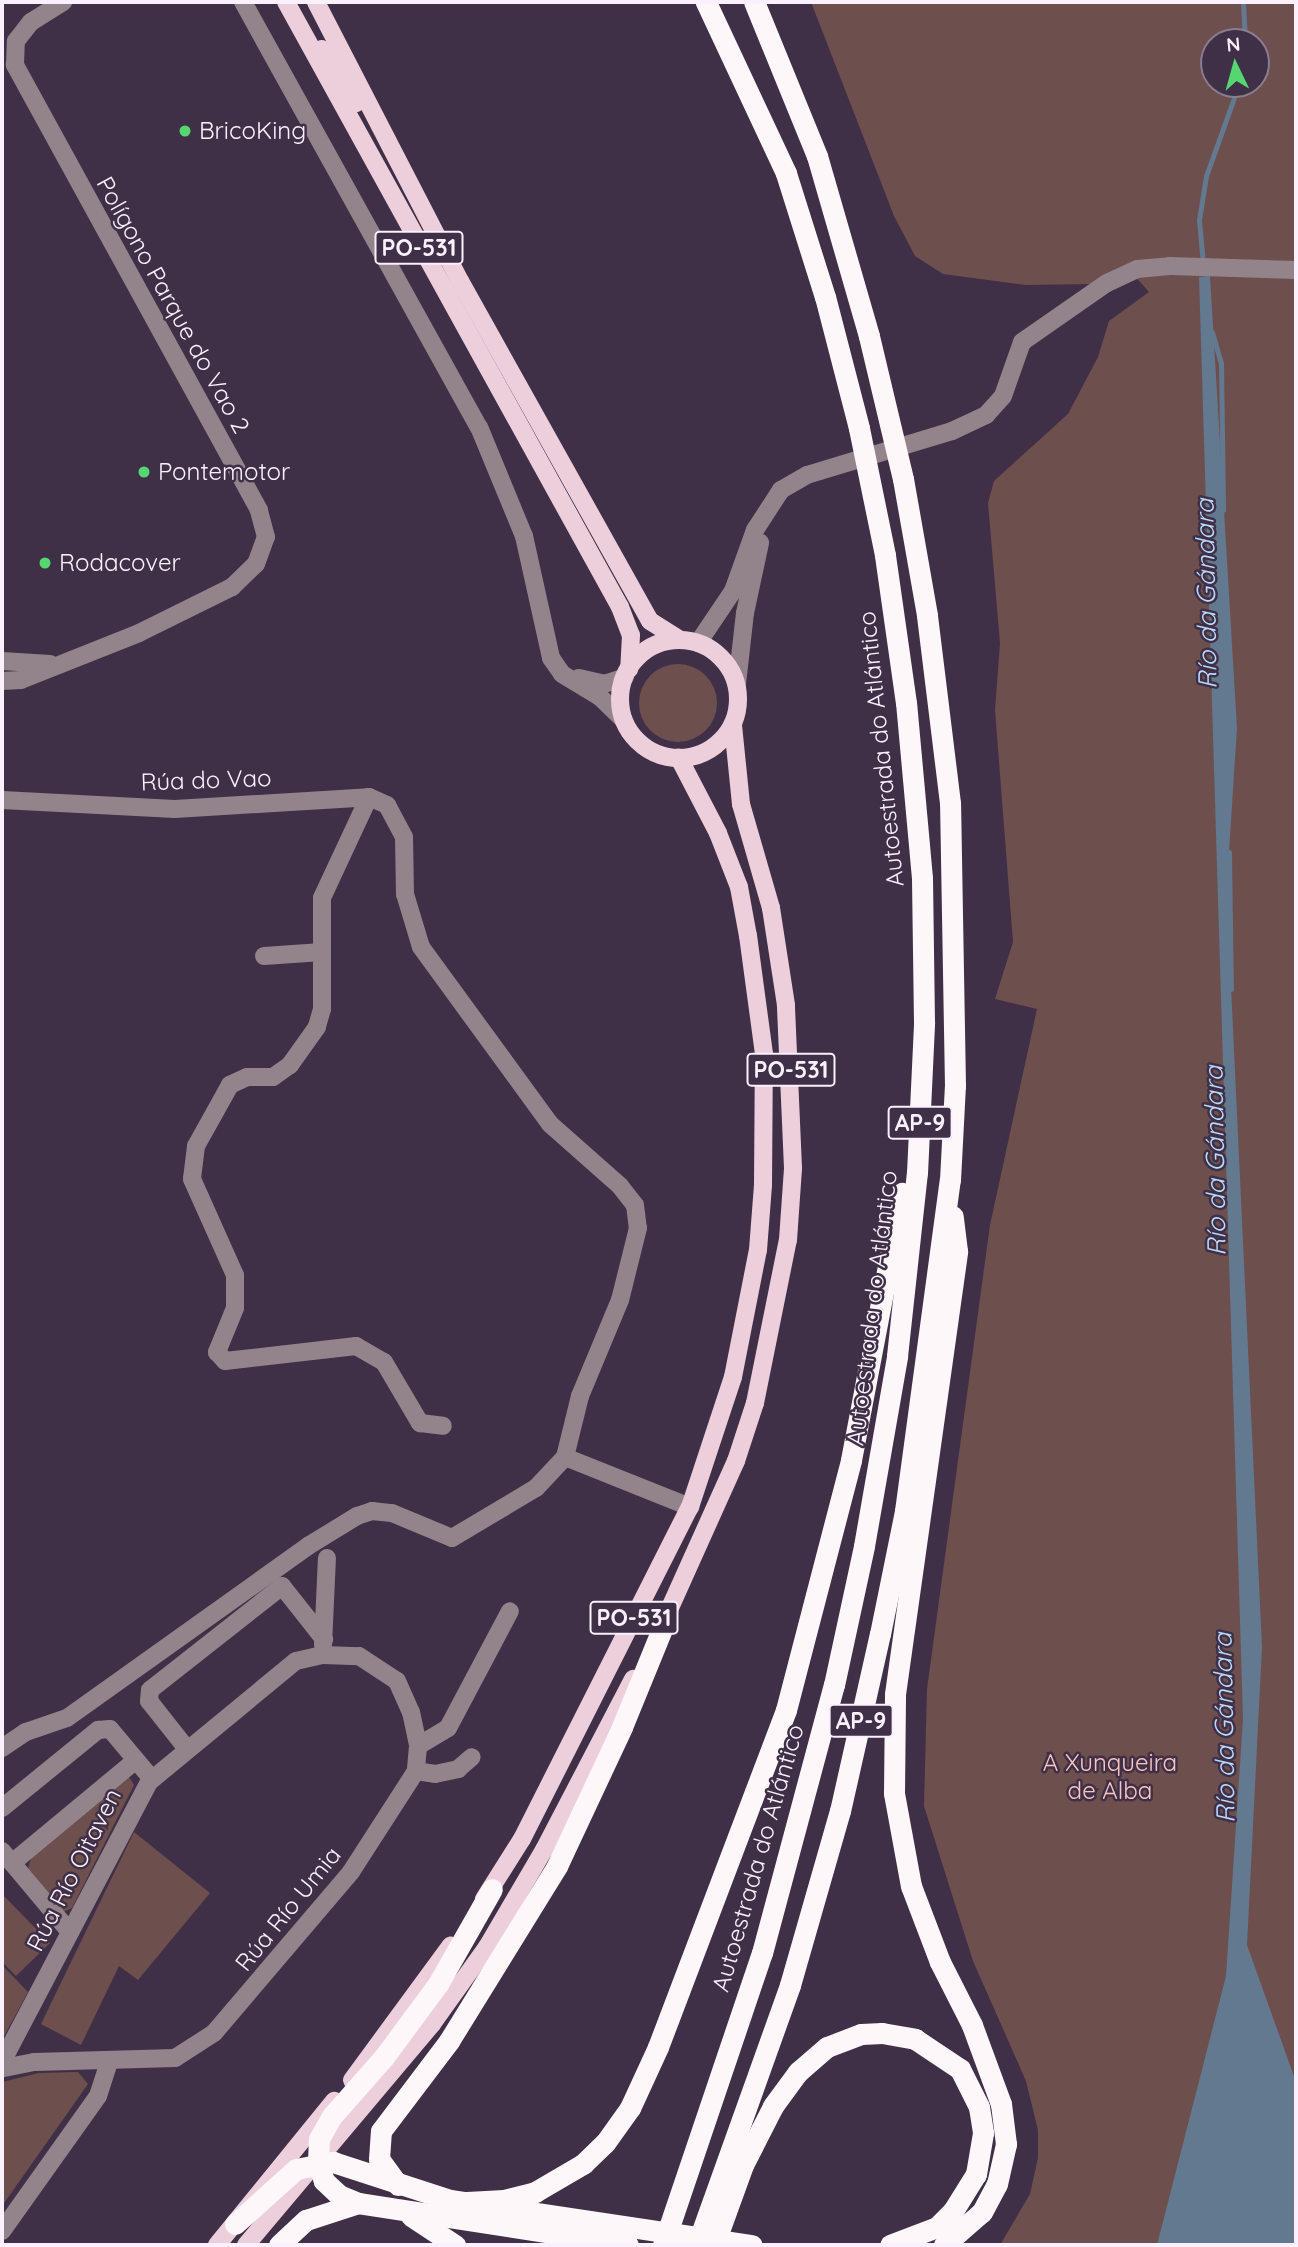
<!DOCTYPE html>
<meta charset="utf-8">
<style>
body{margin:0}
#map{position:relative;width:1298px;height:2247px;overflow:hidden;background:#403047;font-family:Quicksand,sans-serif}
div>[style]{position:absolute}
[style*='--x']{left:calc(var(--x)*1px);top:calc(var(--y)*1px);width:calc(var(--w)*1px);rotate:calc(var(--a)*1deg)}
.green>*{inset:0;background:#6d4f4d}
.round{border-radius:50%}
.water>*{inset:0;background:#637990}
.stream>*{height:5px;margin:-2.5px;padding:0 2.5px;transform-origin:2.5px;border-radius:2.5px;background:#637990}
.minor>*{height:18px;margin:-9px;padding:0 9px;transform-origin:9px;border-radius:9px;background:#92848a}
.major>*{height:18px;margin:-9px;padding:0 9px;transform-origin:9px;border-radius:9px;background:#edcfdc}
.major>.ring{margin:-9px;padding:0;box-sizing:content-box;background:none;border:18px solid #edcfdc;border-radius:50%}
.highway>*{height:21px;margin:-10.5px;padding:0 10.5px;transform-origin:10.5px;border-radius:10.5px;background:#fef7fa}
.dots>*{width:19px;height:19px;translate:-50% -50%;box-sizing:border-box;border:4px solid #403047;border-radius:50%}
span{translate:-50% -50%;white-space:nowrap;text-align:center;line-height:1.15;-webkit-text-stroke:5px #403047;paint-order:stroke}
.shield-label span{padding:2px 5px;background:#403047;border:2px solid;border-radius:5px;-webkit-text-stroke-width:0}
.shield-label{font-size:23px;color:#faf0fe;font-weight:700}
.poi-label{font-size:24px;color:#faf0fe}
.left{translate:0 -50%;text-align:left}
.street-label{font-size:24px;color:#faf0fe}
.park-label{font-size:24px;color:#f8c4c0}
.water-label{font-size:26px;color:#b9dafc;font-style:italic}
.frame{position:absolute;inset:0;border:4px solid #faf0fe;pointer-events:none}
.north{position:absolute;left:1200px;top:28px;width:70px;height:70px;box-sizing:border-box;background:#403047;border:2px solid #8a7d90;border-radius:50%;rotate:355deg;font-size:19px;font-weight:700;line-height:28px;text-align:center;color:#faf0fe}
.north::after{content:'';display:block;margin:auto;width:24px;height:32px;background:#56d671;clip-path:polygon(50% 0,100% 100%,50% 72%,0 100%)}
</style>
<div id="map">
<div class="green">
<i style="clip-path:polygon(evenodd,811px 2px,1296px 2px,1296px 2245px,1000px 2245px,1030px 2194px,1038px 2158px,1038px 2130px,1026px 2081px,973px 1961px,924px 1806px,927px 1689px,990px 1225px,1037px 1009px,995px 999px,1013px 942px,995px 710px,1000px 643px,988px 503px,994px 481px,1068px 414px,1098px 357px,1109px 321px,1149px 292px,1125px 265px,1091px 284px,1025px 285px,943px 274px,915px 256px,894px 216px,811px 2px,1214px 42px,1256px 42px,1256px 84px,1214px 84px,1214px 42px)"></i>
<i class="round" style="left:639px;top:664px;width:78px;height:78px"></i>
<i style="clip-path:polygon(129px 1777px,134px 1785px,72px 1908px,63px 1912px,28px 1868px,32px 1856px)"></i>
<i style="clip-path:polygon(134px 1832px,210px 1893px,138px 1980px,119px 1966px,81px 2045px,41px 2024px)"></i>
<i style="clip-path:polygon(2px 1894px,50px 1943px,16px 1976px,2px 1962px)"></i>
<i style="clip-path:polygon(2px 1965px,28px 1992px,2px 2040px)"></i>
<i style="clip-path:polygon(39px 2073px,78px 2072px,88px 2084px,2px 2206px,2px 2082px)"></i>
</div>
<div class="water">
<i style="clip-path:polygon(1210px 276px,1237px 728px,1229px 852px,1231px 986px,1262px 1647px,1247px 1945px,1296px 2082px,1296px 2245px,1157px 2245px,1226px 1976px,1243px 1719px,1199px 277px)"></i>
</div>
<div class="stream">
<i style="--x:1243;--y:2;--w:40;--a:87.1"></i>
<i style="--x:1203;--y:264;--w:44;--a:-95.2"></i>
<i style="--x:1199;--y:220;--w:45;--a:-81"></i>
<i style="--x:1206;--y:176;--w:98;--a:-70.3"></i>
<i style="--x:1212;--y:332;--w:32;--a:74"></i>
<i style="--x:1221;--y:363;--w:147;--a:89.2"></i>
<i style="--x:1229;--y:852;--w:137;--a:89.2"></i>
</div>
<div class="minor">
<i style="--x:243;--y:2;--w:486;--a:61"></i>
<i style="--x:479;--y:427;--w:118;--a:67.6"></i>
<i style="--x:524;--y:536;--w:125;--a:77.5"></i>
<i style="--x:551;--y:658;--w:19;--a:55"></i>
<i style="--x:562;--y:674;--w:44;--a:31.2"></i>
<i style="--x:600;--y:697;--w:33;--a:44"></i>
<i style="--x:698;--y:643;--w:63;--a:-56.1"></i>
<i style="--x:733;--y:591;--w:65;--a:-70.2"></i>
<i style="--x:755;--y:530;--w:48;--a:-57"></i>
<i style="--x:781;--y:490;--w:30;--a:-30"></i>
<i style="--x:807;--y:475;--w:152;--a:-16.9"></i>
<i style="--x:952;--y:431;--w:38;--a:-25"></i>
<i style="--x:986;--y:415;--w:25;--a:-48"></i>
<i style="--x:1003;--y:396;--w:57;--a:-70.6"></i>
<i style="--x:1022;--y:342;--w:103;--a:-34.8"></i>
<i style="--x:1107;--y:283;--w:33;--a:-25"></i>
<i style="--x:1137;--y:269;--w:33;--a:-5"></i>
<i style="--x:1170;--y:266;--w:126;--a:1.8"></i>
<i style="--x:2;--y:661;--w:48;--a:3.6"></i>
<i style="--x:579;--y:678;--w:26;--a:13"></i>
<i style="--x:604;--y:684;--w:22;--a:-18"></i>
<i style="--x:2;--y:681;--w:19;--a:-3"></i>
<i style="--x:21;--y:680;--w:127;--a:-21.7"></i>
<i style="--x:139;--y:633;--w:104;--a:-26.3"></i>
<i style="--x:232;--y:587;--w:33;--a:-44"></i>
<i style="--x:256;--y:564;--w:29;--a:-70"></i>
<i style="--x:266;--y:537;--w:28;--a:-105"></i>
<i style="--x:259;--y:510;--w:508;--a:-118.74"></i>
<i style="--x:15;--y:65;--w:24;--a:-88"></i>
<i style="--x:16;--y:41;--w:24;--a:-52"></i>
<i style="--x:31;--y:22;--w:38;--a:-32"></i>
<i style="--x:737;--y:684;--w:71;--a:-83.6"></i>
<i style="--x:745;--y:613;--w:72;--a:-77.9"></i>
<i style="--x:369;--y:797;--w:111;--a:115"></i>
<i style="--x:322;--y:898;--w:111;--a:90"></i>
<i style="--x:322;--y:1009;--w:19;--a:106"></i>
<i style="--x:317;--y:1027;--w:47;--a:125.4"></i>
<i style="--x:290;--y:1065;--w:21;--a:145"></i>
<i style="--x:273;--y:1077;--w:26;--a:180"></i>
<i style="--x:247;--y:1077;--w:19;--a:155"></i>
<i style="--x:230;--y:1085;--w:70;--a:119.1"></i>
<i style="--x:196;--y:1146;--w:33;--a:97"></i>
<i style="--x:192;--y:1179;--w:105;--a:65.9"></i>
<i style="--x:235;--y:1275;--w:33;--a:90"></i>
<i style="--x:235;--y:1308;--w:48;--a:112.2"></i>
<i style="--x:217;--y:1352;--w:12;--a:48"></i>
<i style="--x:225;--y:1361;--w:132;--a:-6.5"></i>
<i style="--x:356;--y:1346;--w:32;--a:30"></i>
<i style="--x:384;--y:1362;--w:71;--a:59.5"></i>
<i style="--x:420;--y:1423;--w:23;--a:7"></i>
<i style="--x:2;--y:800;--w:173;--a:3"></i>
<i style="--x:175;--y:809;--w:194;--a:-3.5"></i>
<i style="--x:369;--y:797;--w:20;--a:24"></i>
<i style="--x:387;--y:805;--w:36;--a:62"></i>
<i style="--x:404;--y:837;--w:57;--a:89"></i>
<i style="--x:405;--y:894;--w:55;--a:73.2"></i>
<i style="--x:421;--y:947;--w:219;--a:53.9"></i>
<i style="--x:550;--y:1124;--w:94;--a:41.5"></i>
<i style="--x:620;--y:1186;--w:24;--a:52"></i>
<i style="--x:635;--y:1205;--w:23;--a:83"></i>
<i style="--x:638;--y:1228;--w:74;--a:104"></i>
<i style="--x:620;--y:1300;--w:104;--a:112.6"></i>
<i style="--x:580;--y:1396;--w:63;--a:103.8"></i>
<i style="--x:565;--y:1457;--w:135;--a:21.8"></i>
<i style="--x:264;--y:956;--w:58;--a:-3.9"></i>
<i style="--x:323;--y:1645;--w:87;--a:-87.4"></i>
<i style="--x:418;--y:1746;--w:35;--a:-31"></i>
<i style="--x:448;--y:1728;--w:132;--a:-62.1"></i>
<i style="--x:2;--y:1748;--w:29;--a:-34"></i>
<i style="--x:26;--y:1732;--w:43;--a:-18.9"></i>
<i style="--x:67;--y:1718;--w:296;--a:-35.5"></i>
<i style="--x:308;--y:1546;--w:57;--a:-31.5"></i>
<i style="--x:357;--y:1516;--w:16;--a:-18"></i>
<i style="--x:372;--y:1511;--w:20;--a:6"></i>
<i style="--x:392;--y:1513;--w:65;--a:22.6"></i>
<i style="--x:452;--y:1538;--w:98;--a:-30.8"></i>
<i style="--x:536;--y:1488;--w:42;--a:-46.9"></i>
<i style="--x:187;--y:1749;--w:61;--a:-128.4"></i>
<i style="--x:149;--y:1701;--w:11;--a:-85"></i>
<i style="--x:150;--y:1690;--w:168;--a:-38.2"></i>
<i style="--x:282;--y:1586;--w:68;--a:51.6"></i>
<i style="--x:416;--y:1771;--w:19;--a:9"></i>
<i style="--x:435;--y:1774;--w:24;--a:-12"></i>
<i style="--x:458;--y:1769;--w:18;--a:-41"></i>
<i style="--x:2;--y:1808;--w:124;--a:-39.1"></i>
<i style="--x:98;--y:1730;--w:12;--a:-5"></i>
<i style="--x:110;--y:1729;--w:65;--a:50"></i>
<i style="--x:2;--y:1851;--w:106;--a:50"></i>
<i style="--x:12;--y:1863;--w:161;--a:-39.7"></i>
<i style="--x:2;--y:2062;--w:316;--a:-62.3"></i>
<i style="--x:149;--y:1782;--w:190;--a:-39.5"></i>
<i style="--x:296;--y:1661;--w:28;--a:-13"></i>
<i style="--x:323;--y:1655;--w:36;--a:2"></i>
<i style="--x:359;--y:1656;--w:45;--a:33.3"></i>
<i style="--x:397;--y:1681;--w:34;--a:66"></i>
<i style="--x:411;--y:1712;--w:35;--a:78"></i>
<i style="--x:418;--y:1746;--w:25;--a:95"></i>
<i style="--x:416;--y:1771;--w:120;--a:122.8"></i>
<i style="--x:351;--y:1872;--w:211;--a:130.4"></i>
<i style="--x:214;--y:2033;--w:46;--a:147.3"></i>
<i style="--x:175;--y:2058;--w:141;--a:178.4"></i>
<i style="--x:34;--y:2062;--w:33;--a:169"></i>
<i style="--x:2;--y:2231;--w:166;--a:-54.6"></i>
<i style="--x:98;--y:2096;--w:36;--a:-72"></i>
</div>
<div class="major">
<i style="--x:286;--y:2;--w:691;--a:61.1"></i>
<i style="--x:620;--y:607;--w:30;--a:69"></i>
<i style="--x:631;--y:635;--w:34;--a:93"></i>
<i style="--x:316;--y:2;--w:314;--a:62.7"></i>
<i style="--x:460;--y:281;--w:389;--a:60.8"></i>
<i style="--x:650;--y:621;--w:36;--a:32"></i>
<i style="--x:322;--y:49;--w:64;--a:57.8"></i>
<i class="ring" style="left:620px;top:640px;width:100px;height:100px"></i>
<i style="--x:660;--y:1630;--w:185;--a:-65.8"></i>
<i style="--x:736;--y:1461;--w:61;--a:-71.9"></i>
<i style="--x:755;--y:1403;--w:166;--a:-78.6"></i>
<i style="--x:788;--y:1240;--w:72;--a:-86"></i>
<i style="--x:793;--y:1168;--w:163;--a:-92.5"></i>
<i style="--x:786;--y:1005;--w:98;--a:-98.8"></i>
<i style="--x:771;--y:908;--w:108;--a:-106.1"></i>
<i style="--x:741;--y:804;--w:79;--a:-95.8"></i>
<i style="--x:484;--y:1899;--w:71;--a:-57.7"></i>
<i style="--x:522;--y:1839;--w:372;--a:-63.2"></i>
<i style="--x:690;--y:1507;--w:137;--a:-71.7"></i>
<i style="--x:733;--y:1377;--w:129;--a:-78.9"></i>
<i style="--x:758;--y:1250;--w:65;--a:-85.6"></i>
<i style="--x:763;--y:1185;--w:131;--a:-89.6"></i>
<i style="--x:764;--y:1054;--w:119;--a:-97.7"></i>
<i style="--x:748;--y:936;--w:50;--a:-100.4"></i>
<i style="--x:739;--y:887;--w:58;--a:-111.3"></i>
<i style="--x:718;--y:833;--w:85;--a:-117.5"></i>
<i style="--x:352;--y:2080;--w:167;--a:-53.7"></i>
<i style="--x:217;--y:2245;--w:186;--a:-50.9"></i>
<i style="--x:246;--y:2245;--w:289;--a:-49.9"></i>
<i style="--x:432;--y:2024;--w:95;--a:-54.5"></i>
<i style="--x:487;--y:1947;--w:113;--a:-59.6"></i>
<i style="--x:544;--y:1850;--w:193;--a:-62.5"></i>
</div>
<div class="highway">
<i style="--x:398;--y:2185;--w:32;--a:-126"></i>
<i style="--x:379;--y:2159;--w:28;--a:-86"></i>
<i style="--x:381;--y:2131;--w:113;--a:-52.9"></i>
<i style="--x:449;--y:2041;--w:206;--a:-58.3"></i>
<i style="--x:557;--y:1866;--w:153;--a:-64.9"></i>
<i style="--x:622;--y:1727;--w:117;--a:-67.8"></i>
<i style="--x:467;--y:2202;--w:37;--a:-3"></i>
<i style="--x:504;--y:2200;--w:32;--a:-14"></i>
<i style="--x:535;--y:2192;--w:56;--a:-30.3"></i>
<i style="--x:583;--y:2164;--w:30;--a:-44"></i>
<i style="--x:605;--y:2143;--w:43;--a:-54.5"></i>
<i style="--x:630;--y:2108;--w:67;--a:-65.3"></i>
<i style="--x:658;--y:2047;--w:360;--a:-69.2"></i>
<i style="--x:786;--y:1710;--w:258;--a:-75.4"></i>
<i style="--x:851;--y:1460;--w:272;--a:-79.2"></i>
<i style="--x:358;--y:2203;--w:21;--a:-157"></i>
<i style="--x:339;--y:2195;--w:21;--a:-137"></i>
<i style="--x:324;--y:2181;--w:19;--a:-108"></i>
<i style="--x:318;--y:2163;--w:24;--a:-88"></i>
<i style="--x:319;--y:2139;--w:26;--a:-61"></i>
<i style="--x:332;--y:2116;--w:79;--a:-48.6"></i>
<i style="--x:384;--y:2057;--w:91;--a:-53.5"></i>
<i style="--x:438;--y:1984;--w:109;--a:-60.4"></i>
<i style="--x:411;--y:2216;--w:53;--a:33.4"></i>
<i style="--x:235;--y:2224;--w:82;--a:-42"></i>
<i style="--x:296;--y:2169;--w:38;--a:-11"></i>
<i style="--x:333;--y:2162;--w:123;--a:18"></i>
<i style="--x:450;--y:2200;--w:305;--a:8.5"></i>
<i style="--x:279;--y:2245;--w:37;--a:-43"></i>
<i style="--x:306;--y:2220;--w:55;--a:-18.1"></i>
<i style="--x:358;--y:2203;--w:273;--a:8.8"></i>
<i style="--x:663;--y:2245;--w:308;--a:-71.3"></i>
<i style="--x:762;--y:1953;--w:278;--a:-75"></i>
<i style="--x:834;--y:1685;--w:142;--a:-77.8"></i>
<i style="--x:864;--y:1546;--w:193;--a:-80.1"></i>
<i style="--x:897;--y:1356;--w:184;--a:-83.8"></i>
<i style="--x:917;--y:1173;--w:151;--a:-87.3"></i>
<i style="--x:924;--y:1022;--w:144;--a:-90.8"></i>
<i style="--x:922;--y:878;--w:176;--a:-95.2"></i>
<i style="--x:906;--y:703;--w:149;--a:-98.1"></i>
<i style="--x:885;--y:555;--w:130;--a:-101.6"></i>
<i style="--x:859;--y:428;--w:135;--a:-104.5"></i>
<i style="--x:825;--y:297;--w:130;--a:-107.5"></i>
<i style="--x:786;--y:173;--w:189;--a:-115.1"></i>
<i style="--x:697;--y:2245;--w:276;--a:-70.3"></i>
<i style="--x:790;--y:1985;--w:181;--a:-74"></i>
<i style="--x:840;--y:1811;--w:181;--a:-77.3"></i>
<i style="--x:880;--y:1634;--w:126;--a:-78.5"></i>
<i style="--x:905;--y:1511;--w:334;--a:-82.3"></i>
<i style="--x:950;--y:1180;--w:94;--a:-87"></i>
<i style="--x:955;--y:1086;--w:283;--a:-91"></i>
<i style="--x:950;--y:803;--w:189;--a:-97"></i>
<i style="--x:927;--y:615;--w:138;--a:-100"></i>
<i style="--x:903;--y:479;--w:147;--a:-103.4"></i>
<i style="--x:869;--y:336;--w:187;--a:-106.1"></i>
<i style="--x:817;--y:156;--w:166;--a:-112.2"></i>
<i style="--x:714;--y:2245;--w:85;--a:-70.1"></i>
<i style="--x:743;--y:2165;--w:66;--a:-63"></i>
<i style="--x:773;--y:2106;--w:42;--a:-53.7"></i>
<i style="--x:798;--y:2072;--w:38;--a:-41"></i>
<i style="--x:827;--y:2047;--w:36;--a:-21"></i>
<i style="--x:861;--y:2034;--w:21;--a:-3"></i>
<i style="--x:882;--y:2033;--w:34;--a:10"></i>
<i style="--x:915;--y:2039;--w:54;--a:33.7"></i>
<i style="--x:960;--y:2069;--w:42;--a:63.4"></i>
<i style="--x:979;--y:2107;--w:26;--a:81"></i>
<i style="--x:983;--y:2133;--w:42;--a:99.7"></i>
<i style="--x:976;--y:2174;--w:44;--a:121.9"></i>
<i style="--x:953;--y:2211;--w:23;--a:135"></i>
<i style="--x:937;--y:2227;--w:50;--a:159"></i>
<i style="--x:944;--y:2245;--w:50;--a:-41"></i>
<i style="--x:982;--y:2212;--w:32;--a:-62"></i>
<i style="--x:997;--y:2184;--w:41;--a:-77.3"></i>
<i style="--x:1006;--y:2144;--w:40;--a:-97.1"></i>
<i style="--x:1001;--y:2104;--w:84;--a:-110.2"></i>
<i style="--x:972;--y:2025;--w:71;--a:-116.9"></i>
<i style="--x:940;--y:1962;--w:81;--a:-110.9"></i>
<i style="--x:911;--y:1886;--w:95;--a:-100.4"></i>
<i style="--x:894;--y:1793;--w:99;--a:-89.4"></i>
<i style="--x:895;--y:1694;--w:447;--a:-82"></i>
<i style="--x:957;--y:1251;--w:35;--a:-97"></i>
</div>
<div class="dots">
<i style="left:185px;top:131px;background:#56d671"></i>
<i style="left:144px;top:472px;background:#56d671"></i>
<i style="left:45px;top:563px;background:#56d671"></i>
</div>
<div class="shield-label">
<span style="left:419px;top:248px">PO-531</span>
<span style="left:791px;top:1070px">PO-531</span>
<span style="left:920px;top:1123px">AP-9</span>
<span style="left:634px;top:1618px">PO-531</span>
<span style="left:861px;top:1721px">AP-9</span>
</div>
<div class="poi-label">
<span class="left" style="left:199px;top:131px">BricoKing</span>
<span class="left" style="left:158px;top:472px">Pontemotor</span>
<span class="left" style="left:59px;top:563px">Rodacover</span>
</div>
<div class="street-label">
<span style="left:173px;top:305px;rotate:61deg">Polígono Parque do Vao 2</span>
<span style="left:881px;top:749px;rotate:-96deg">Autoestrada do Atlántico</span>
<span style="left:206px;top:780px;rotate:-2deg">Rúa do Vao</span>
<span style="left:872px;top:1308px;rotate:-83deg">Autoestrada do Atlántico</span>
<span style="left:758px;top:1858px;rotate:-74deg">Autoestrada do Atlántico</span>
<span style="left:74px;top:1870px;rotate:-63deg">Rúa Río Oitaven</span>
<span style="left:288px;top:1909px;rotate:-51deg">Rúa Río Umia</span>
</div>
<div class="park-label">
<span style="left:1110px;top:1777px">A Xunqueira<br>de Alba</span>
</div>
<div class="water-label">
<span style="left:1206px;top:594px;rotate:-91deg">Río da Gándara</span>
<span style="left:1215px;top:1161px;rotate:-91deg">Río da Gándara</span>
<span style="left:1224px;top:1728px;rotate:-91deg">Río da Gándara</span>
</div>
<div class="frame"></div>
<div class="north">N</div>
</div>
